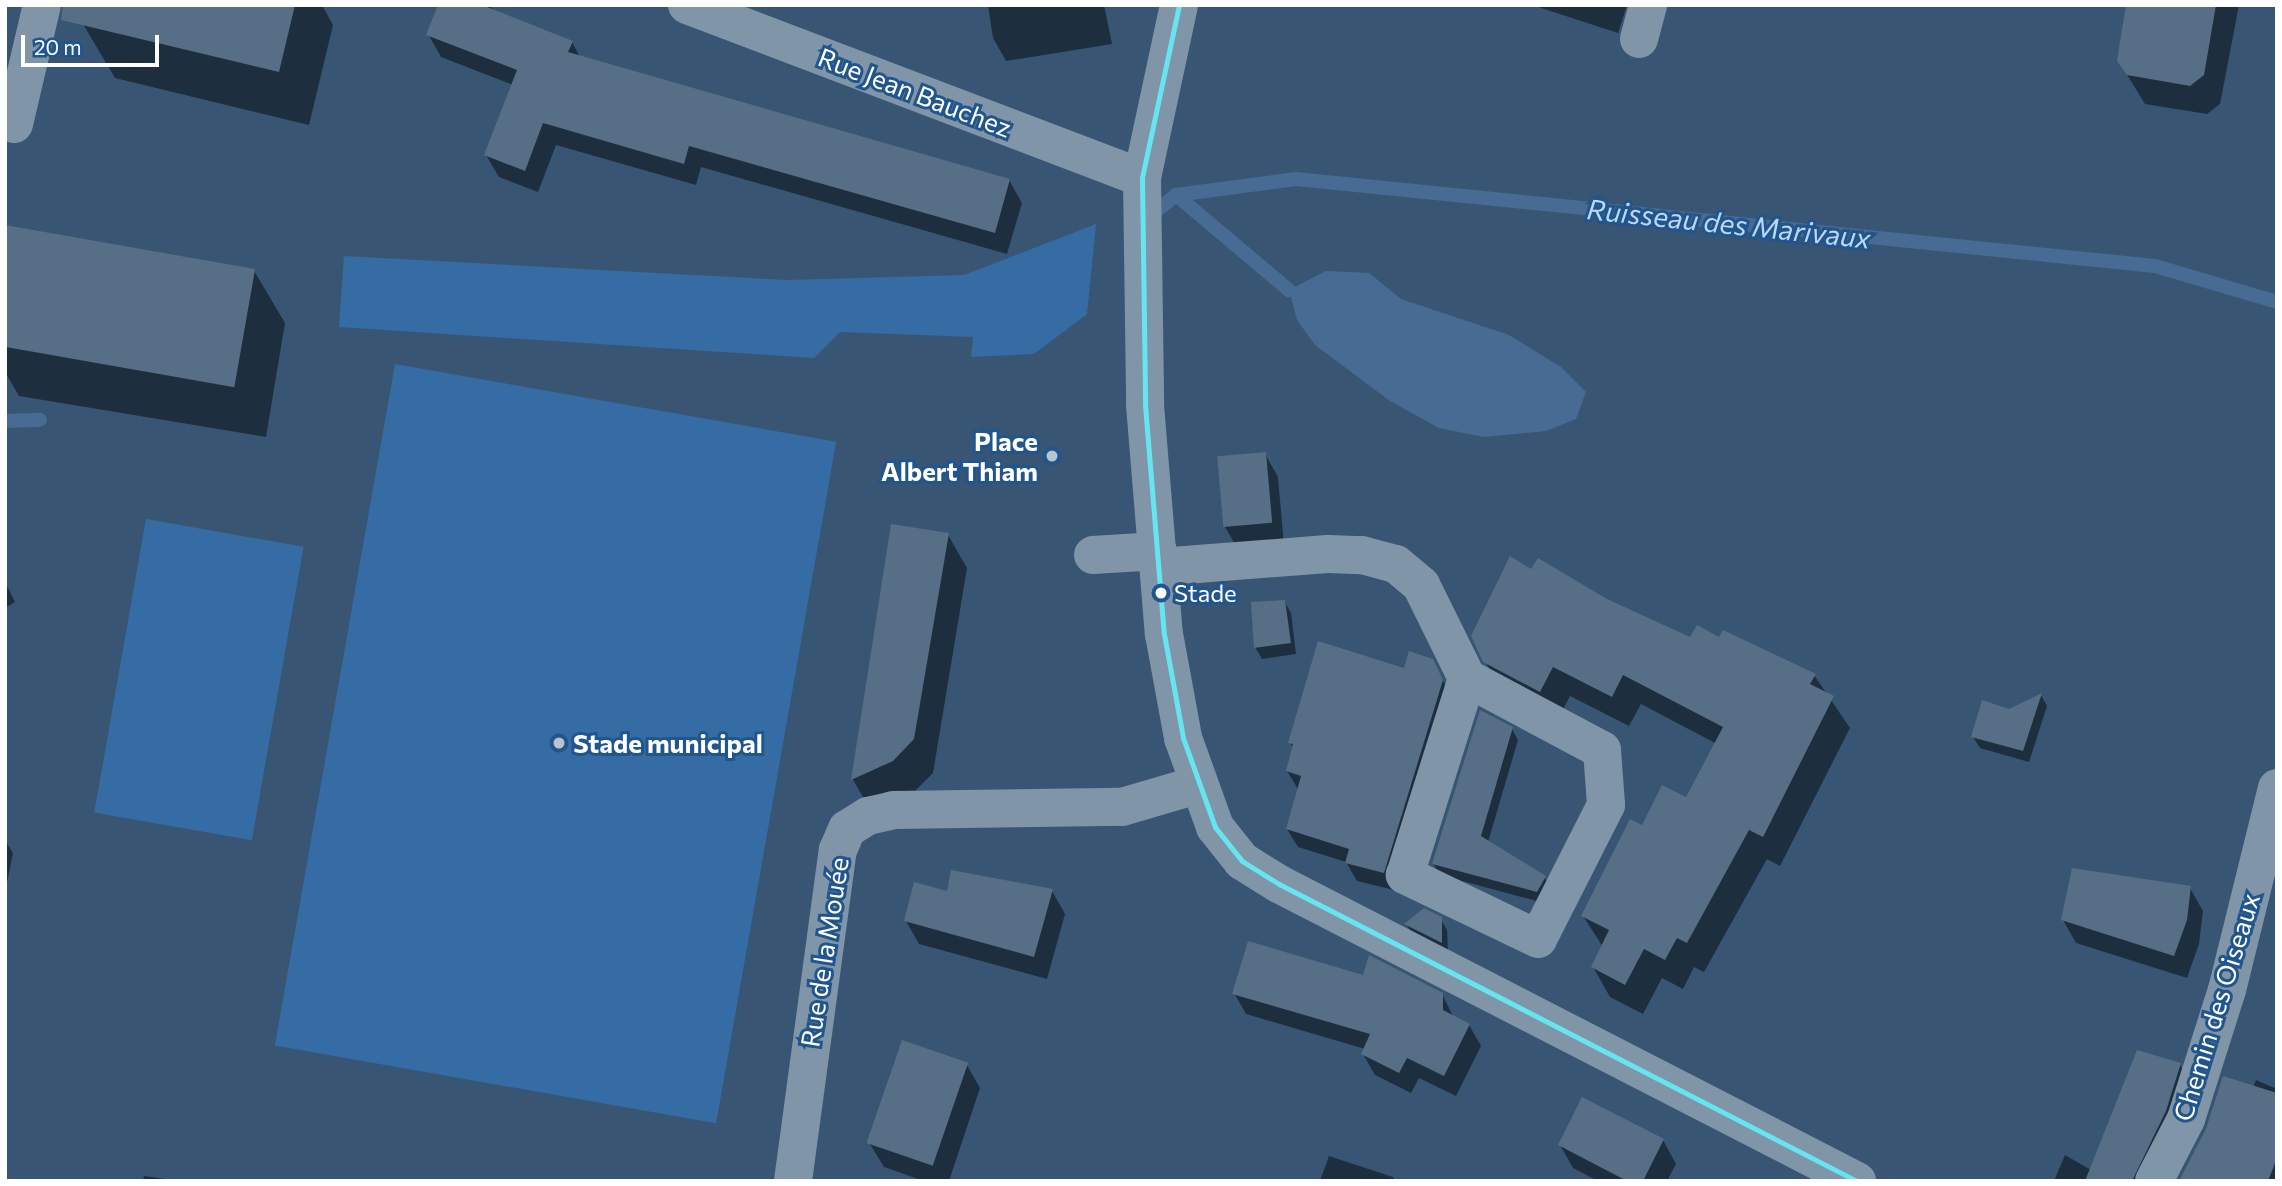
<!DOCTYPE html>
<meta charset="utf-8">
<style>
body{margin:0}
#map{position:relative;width:2282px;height:1186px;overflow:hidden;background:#385674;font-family:Commissioner,sans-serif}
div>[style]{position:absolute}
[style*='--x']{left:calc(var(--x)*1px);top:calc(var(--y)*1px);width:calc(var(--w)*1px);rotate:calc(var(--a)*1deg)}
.green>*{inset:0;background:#356ca4;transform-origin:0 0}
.water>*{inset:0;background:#476b92}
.shadow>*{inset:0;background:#0007}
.stream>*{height:14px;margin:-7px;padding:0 7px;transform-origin:7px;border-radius:7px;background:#476b92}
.building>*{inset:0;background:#566e86;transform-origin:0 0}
.minor>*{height:38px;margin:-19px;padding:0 19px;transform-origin:19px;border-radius:19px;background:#8095a8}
.bus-1>*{height:5px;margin:-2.5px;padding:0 2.5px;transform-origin:2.5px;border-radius:2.5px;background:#66e5f0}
.dots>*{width:19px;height:19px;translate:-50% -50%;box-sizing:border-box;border:4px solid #20558d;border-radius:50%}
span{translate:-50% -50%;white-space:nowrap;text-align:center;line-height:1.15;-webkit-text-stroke:6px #20558d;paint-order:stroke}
.bus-label{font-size:24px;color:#fff}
.left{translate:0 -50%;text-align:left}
.street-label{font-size:26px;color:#fff}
.poi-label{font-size:26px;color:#fff;font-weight:700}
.right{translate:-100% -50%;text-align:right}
.water-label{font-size:28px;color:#bbd7f3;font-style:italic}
.frame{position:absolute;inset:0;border:7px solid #fff;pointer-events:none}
.scale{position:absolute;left:21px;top:35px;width:138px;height:32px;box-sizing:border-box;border:4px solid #fff;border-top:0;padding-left:9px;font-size:21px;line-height:24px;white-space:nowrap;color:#fff;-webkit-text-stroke:5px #20558d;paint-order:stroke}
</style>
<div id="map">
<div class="green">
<i style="clip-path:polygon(1096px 224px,1087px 314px,1034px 354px,971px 357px,973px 337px,840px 332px,814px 358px,339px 327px,344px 256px,787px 280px,964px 275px)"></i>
<i style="left:395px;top:364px;width:448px;height:692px;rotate:10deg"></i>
<i style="left:146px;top:519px;width:160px;height:298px;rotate:10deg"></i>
</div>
<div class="water">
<i style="clip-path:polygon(1326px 271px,1369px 273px,1401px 299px,1509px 335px,1561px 367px,1586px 392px,1576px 419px,1546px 431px,1484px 437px,1439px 428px,1390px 401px,1315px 345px,1297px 320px,1289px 290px)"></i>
</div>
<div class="shadow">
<i style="clip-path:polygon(88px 5px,322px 5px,333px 25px,309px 125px,115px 78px,83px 24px)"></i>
<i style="clip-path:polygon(440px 5px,490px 5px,494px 12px,572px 42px,580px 57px,1009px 180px,1022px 203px,1007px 254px,701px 167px,696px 185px,556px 145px,538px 192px,499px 177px,486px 155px,513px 85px,441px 57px,428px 34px)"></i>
<i style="clip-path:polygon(988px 5px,1104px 5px,1112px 44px,1006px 61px,993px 38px)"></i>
<i style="clip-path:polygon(1532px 5px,1627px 5px,1618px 33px)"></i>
<i style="clip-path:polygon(2128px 5px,2239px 5px,2220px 104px,2207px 114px,2145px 104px,2118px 60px)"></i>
<i style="clip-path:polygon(5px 237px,253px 269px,285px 323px,266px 437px,19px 396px,5px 372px)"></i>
<i style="clip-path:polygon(1265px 454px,1278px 477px,1284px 546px,1239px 551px,1225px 527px)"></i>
<i style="clip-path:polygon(892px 526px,948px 535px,967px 568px,933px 773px,912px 794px,872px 812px,853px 780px)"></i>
<i style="clip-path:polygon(1532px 571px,1691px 640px,1720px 640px,1814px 675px,1850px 728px,1780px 866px,1767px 859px,1704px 972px,1694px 967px,1683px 989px,1662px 978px,1643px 1014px,1610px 997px,1593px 967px,1603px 947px,1583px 916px,1643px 828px,1687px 799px,1717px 744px,1641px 704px,1629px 726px,1570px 696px,1557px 721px,1503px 692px,1485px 661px)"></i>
<i style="clip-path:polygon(5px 582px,15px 602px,5px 608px)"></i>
<i style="clip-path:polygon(1284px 601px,1291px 613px,1296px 654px,1262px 659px,1255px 647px)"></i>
<i style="clip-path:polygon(1432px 660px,1453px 699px,1394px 890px,1357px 881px,1346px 862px,1298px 847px,1287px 829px,1298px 789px,1287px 771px,1294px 749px,1290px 742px,1405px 670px)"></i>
<i style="clip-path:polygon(2041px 695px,2047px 706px,2029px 762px,1980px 748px,1973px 737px)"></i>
<i style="clip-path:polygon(1512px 729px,1518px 740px,1488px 842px,1544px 877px,1551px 888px,1544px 903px,1440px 875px,1433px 863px)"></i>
<i style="clip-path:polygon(5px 840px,13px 853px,5px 893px)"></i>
<i style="clip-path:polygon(2190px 888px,2203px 911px,2199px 944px,2187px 978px,2076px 943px,2063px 920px)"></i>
<i style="clip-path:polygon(1052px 891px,1065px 914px,1047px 979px,919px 944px,906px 921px,948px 893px)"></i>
<i style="clip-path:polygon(1440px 918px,1447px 930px,1448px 953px,1413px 935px,1406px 924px)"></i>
<i style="clip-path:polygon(1364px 977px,1442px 994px,1454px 1018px,1469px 1025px,1481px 1046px,1456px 1096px,1419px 1078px,1411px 1093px,1375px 1075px,1363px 1054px,1365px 1049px,1246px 1014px,1234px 993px)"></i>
<i style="clip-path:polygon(967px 1065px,980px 1088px,949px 1181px,924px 1181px,884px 1167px,870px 1144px)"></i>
<i style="clip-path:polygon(2180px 1065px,2193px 1087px,2153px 1181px,2054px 1181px,2065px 1155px,2091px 1170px)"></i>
<i style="clip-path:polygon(2256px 1080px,2277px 1089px,2277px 1181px,2216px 1181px)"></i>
<i style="clip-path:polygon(1663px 1140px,1676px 1164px,1667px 1181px,1598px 1181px,1573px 1168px,1560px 1145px)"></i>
<i style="clip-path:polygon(1329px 1156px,1393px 1177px,1395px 1181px,1320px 1181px)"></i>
<i style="clip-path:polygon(144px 1176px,179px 1181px,143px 1181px)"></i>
</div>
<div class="stream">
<i style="--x:1176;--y:195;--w:121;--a:-7.6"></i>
<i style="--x:1296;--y:179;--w:863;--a:5.78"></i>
<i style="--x:2155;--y:266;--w:127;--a:16.4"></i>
<i style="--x:1155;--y:212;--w:27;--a:-39"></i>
<i style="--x:1176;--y:195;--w:148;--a:40.1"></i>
<i style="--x:5;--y:421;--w:35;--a:-2"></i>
</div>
<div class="building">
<i style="clip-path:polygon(63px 5px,295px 5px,279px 72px,61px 20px)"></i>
<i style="clip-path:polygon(438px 5px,482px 5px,573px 41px,568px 52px,1010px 179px,995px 233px,689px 146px,684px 164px,543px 123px,525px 171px,484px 155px,517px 70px,426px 35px)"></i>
<i style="clip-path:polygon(2126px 5px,2216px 5px,2204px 75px,2190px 86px,2127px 75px,2117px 61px)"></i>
<i style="left:5px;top:225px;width:254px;height:120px;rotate:10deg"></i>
<i style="left:1266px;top:452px;width:71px;height:49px;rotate:85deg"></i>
<i style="clip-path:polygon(891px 524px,949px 533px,914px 739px,893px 761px,851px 780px)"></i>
<i style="clip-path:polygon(1510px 556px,1531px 569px,1538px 558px,1607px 599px,1690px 637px,1697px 625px,1719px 637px,1723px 630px,1816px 674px,1810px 684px,1834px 696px,1763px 837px,1749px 830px,1687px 943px,1677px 938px,1665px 960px,1644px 949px,1625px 985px,1591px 967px,1609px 930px,1581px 916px,1630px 819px,1642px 825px,1662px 785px,1686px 797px,1723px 727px,1623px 675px,1612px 697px,1553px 667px,1540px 692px,1483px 662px,1471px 636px)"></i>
<i style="clip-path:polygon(1285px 600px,1291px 643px,1254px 648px,1251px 602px)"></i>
<i style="clip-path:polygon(1318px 641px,1404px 668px,1409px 651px,1433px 659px,1443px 680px,1384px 873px,1345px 863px,1349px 849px,1286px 829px,1301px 776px,1286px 771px,1293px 744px,1288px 743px)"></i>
<i style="clip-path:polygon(2042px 693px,2023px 751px,1971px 737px,1982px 700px,2009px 709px)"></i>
<i style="clip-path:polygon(1480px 710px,1513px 727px,1481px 836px,1546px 876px,1537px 892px,1432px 864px)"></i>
<i style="clip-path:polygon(2072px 868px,2191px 886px,2187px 920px,2174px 956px,2061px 920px)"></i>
<i style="clip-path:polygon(951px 870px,1053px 889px,1034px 957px,904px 921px,914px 882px,947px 891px)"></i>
<i style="clip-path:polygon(1424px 908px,1442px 917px,1442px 943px,1404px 924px)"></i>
<i style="clip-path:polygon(1248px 941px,1363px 975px,1369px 955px,1443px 993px,1443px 1010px,1470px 1024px,1444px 1076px,1407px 1058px,1399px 1073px,1361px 1054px,1370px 1034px,1232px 994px)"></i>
<i style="left:902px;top:1040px;width:70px;height:109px;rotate:19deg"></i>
<i style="clip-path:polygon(2137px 1050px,2181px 1063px,2166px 1111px,2132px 1181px,2085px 1181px)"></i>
<i style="clip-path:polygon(2223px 1076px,2277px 1093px,2277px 1158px,2268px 1181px,2179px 1181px,2206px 1129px)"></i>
<i style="clip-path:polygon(1582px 1097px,1664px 1139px,1643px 1181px,1627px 1181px,1558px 1145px)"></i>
</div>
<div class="minor">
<i style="--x:687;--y:5;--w:487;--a:20.8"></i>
<i style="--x:1179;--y:5;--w:177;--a:102.1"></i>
<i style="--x:1142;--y:178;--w:227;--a:89.2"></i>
<i style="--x:1145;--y:405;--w:230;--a:85.3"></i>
<i style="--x:1164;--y:634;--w:106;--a:79.6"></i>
<i style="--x:1183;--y:738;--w:95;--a:70.2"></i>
<i style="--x:1215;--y:827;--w:43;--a:51.5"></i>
<i style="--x:1242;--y:861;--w:44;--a:31.9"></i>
<i style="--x:1279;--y:884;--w:650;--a:27.2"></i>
<i style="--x:1639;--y:39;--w:35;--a:-75"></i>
<i style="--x:14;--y:124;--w:122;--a:-76.8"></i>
<i style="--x:1093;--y:555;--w:65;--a:-3.5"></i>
<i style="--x:1159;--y:567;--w:169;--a:-4.4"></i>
<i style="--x:1328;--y:554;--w:34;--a:2"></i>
<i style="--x:1362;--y:555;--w:35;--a:15"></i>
<i style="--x:1396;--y:564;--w:33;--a:40"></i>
<i style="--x:1421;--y:585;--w:104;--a:63.7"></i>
<i style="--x:1467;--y:678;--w:153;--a:28.1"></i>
<i style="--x:1602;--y:750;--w:55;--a:85.8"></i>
<i style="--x:1606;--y:805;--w:150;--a:116.9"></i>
<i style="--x:1538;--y:939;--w:148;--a:-154.3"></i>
<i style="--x:1405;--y:875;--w:207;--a:-72.5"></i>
<i style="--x:793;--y:1181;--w:334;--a:-82.3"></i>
<i style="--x:838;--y:850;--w:23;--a:-67"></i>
<i style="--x:847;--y:829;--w:25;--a:-32"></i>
<i style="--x:868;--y:816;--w:26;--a:-13"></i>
<i style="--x:893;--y:810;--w:229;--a:-0.8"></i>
<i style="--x:1122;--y:807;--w:78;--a:-16.3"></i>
<i style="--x:2154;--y:1181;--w:70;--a:-62.7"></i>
<i style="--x:2186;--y:1119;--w:135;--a:-72.4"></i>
<i style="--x:2227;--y:990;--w:208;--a:-76.1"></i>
</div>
<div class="bus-1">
<i style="--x:1179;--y:5;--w:177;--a:102.1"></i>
<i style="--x:1142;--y:178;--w:227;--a:89.2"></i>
<i style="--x:1145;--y:405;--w:230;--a:85.3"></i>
<i style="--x:1164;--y:634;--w:106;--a:79.6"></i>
<i style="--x:1183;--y:738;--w:95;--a:70.2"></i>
<i style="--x:1215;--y:827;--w:43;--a:51.5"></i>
<i style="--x:1242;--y:861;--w:44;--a:31.9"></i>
<i style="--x:1279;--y:884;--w:650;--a:27.2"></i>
</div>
<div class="dots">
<i style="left:1052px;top:456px;background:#b9c4ce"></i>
<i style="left:1161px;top:593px;background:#fff"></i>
<i style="left:559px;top:743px;background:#b9c4ce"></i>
</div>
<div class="bus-label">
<span class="left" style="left:1174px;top:593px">Stade</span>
</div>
<div class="street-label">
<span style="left:915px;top:92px;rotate:21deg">Rue Jean Bauchez</span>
<span style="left:824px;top:952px;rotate:-81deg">Rue de la Mouée</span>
<span style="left:2216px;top:1007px;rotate:-73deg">Chemin des Oiseaux</span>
</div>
<div class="poi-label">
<span class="right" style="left:1038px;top:456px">Place<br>Albert Thiam</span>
<span class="left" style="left:573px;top:743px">Stade municipal</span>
</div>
<div class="water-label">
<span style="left:1729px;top:223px;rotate:6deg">Ruisseau des Marivaux</span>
</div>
<div class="frame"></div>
<div class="scale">20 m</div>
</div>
